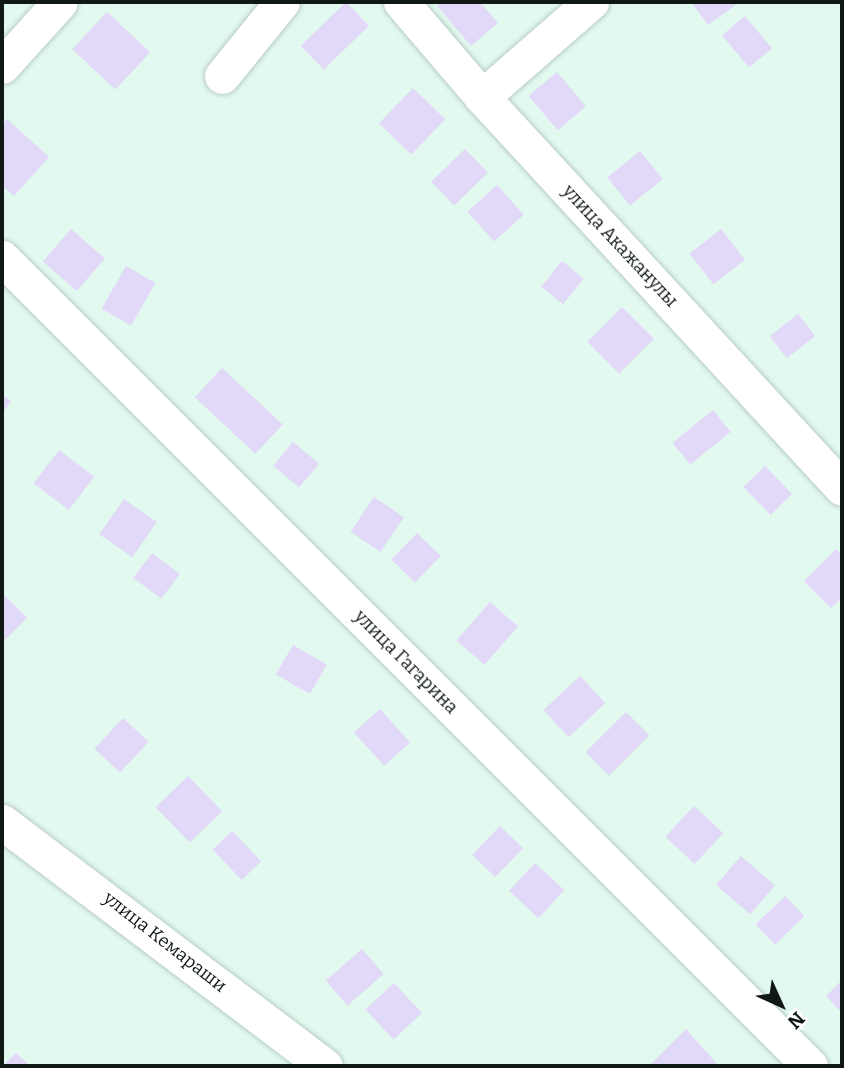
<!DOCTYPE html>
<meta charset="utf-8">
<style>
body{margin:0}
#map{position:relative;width:844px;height:1068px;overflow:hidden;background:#e2f9ef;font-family:Bitter,serif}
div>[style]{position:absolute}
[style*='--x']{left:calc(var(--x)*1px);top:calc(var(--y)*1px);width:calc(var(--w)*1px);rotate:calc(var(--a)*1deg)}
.building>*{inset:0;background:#e2d8f8;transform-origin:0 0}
.roads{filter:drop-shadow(0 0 2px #b8cdc4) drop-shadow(0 0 2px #b8cdc4)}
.minor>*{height:35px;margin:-17.5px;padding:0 17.5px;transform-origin:17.5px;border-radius:17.5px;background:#fff}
span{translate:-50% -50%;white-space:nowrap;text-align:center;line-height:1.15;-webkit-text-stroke:5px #fff;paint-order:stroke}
.street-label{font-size:18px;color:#101814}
.frame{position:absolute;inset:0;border:4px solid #101814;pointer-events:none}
.north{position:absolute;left:746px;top:970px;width:70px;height:70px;-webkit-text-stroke:5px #fff;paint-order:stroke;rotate:135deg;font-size:19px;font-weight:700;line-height:28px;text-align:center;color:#101814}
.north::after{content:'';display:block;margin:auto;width:24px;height:32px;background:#101814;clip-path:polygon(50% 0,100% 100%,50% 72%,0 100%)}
</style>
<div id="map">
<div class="building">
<i style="left:346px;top:2px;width:33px;height:63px;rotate:46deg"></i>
<i style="clip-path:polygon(442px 2px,480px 2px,498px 23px,471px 46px,437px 6px)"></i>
<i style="clip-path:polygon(691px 2px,736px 2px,737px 4px,708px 25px)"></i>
<i style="left:107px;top:12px;width:59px;height:51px;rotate:43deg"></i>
<i style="left:745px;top:16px;width:42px;height:30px;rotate:50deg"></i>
<i style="left:557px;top:72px;width:45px;height:37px;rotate:50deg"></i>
<i style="left:413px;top:88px;width:45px;height:49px;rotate:44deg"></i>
<i style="clip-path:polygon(7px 119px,49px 157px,14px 196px,2px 186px,2px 125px)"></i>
<i style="left:465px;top:149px;width:33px;height:47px;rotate:46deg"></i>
<i style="left:640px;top:151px;width:36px;height:42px;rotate:51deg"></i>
<i style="left:497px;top:185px;width:40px;height:40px;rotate:48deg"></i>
<i style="left:71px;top:229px;width:45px;height:43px;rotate:41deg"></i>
<i style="left:721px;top:229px;width:39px;height:40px;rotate:52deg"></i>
<i style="left:562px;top:261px;width:28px;height:33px;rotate:39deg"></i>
<i style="left:126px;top:266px;width:34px;height:49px;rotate:30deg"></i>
<i style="left:622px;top:307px;width:45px;height:49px;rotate:45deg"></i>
<i style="left:798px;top:314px;width:28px;height:36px;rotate:52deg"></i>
<i style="left:222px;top:368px;width:83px;height:40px;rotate:43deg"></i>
<i style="clip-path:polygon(2px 394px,11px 401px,2px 414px)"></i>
<i style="left:713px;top:410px;width:28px;height:52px;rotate:51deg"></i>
<i style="left:293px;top:442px;width:34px;height:31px;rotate:40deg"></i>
<i style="left:59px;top:450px;width:44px;height:42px;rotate:37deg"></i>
<i style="left:765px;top:466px;width:39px;height:30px;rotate:46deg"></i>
<i style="left:374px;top:497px;width:36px;height:42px;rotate:34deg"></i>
<i style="left:124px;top:499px;width:40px;height:43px;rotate:35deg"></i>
<i style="left:417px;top:533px;width:33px;height:37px;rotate:44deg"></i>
<i style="clip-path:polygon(836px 549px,842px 555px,842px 598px,831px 608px,804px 581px)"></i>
<i style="left:152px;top:553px;width:35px;height:31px;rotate:37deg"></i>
<i style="clip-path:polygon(2px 593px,27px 618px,2px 643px)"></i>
<i style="left:490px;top:602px;width:37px;height:51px;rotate:41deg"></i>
<i style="left:293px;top:645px;width:39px;height:34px;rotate:30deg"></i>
<i style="left:580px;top:676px;width:37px;height:50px;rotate:47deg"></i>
<i style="left:380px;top:709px;width:45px;height:35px;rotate:48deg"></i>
<i style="left:626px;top:712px;width:33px;height:57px;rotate:45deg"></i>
<i style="left:123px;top:718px;width:35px;height:42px;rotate:43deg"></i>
<i style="left:188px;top:776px;width:49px;height:45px;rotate:46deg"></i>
<i style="left:694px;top:806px;width:40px;height:42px;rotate:43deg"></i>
<i style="left:500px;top:826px;width:32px;height:40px;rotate:44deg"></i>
<i style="left:232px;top:831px;width:42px;height:27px;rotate:46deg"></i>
<i style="left:741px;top:856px;width:45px;height:38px;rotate:41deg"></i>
<i style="left:535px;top:863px;width:40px;height:38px;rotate:43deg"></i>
<i style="left:785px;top:896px;width:28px;height:41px;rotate:46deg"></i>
<i style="left:362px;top:949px;width:33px;height:48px;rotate:49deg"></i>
<i style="clip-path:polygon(842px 980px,842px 1013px,826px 996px)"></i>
<i style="left:394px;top:983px;width:41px;height:39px;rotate:47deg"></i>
<i style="clip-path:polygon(686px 1029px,719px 1066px,649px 1066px)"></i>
<i style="clip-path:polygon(16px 1053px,30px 1066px,3px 1066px)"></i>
</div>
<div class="roads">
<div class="minor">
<i style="--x:401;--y:2;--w:125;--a:49.5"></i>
<i style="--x:482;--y:97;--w:531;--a:47.36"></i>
<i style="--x:2;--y:66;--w:86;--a:-47.8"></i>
<i style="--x:222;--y:76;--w:95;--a:-51"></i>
<i style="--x:482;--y:97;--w:145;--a:-41.1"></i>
<i style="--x:2;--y:258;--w:1143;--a:45"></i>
<i style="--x:2;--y:822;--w:405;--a:37.1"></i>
</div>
</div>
<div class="street-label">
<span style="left:620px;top:246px;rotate:47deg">улица Акажанулы</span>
<span style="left:406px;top:662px;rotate:45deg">улица Гагарина</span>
<span style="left:165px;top:942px;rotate:38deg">улица Кемараши</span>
</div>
<div class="frame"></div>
<div class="north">N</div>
</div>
